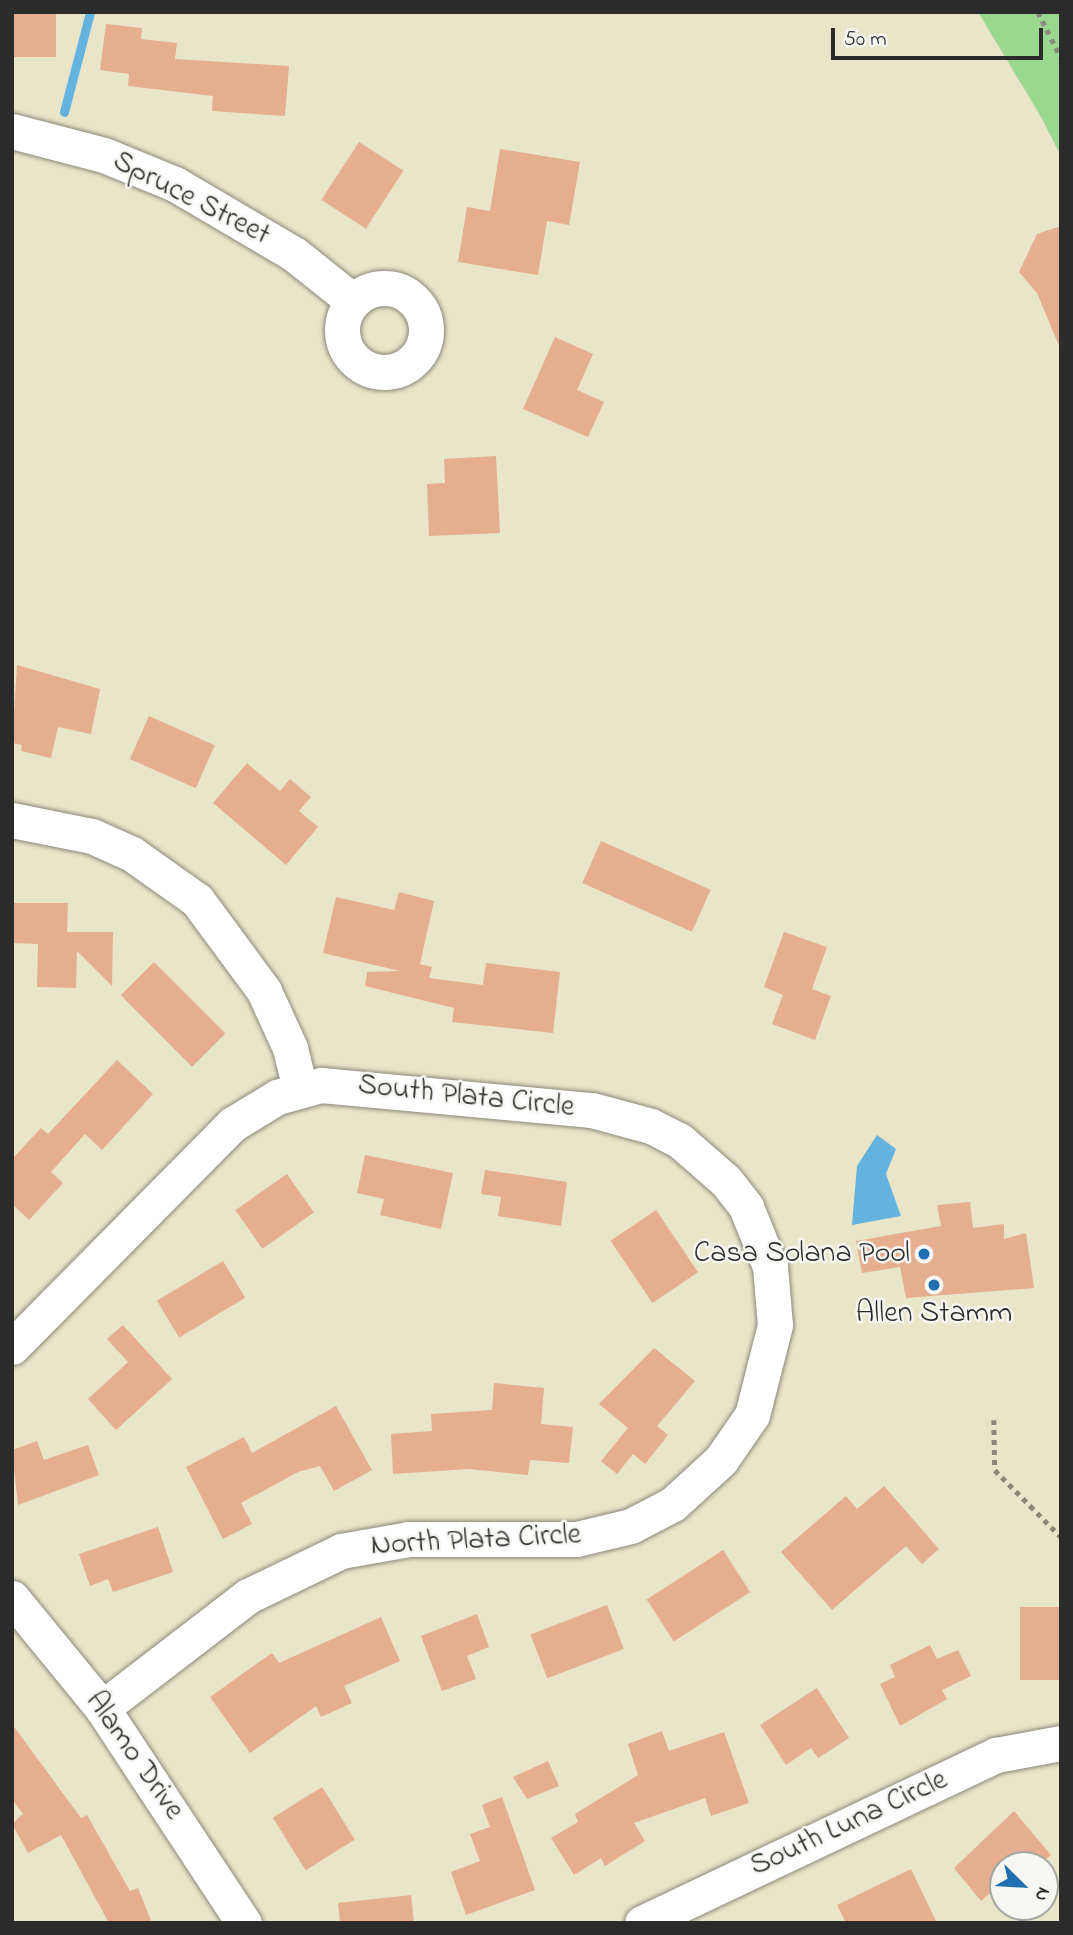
<!DOCTYPE html>
<style>
body{margin:0}
#map{position:relative;width:1073px;height:1935px;overflow:hidden;background:#e9e5c9;font-family:"Indie Flower",sans-serif}
div>[style]{position:absolute}
[style*='--x']{left:calc(var(--x)*1px);top:calc(var(--y)*1px);width:calc(var(--w)*1px);rotate:calc(var(--a)*1deg)}
.green>*{inset:0;background:#99d88e}
.water>*{inset:0;background:#64b3de}
.stream>*{height:9px;margin:-4.5px;padding:0 4.5px;transform-origin:4.5px;border-radius:4.5px;background:#64b3de}
.building>*{inset:0;background:#e5ae8f;transform-origin:0 0}
.path>*{height:4.5px;margin-top:-2.25px;transform-origin:0;background:repeating-linear-gradient(90deg,#8a887a 0 5px,transparent 0 10px)}
.roads{filter:drop-shadow(0 0 2px #8a887a) drop-shadow(0 0 2px #8a887a)}
.minor>*{height:35px;margin:-17.5px;padding:0 17.5px;transform-origin:17.5px;border-radius:17.5px;background:#fff}
.minor>.ring{margin:-17.5px;padding:0;box-sizing:content-box;background:none;border:35px solid #fff;border-radius:50%}
.dots>*{width:19px;height:19px;translate:-50% -50%;box-sizing:border-box;border:4px solid #f6f6f2;border-radius:50%}
span{translate:-50% -50%;white-space:nowrap;text-align:center;line-height:1.15;-webkit-text-stroke:5px #f6f6f2;paint-order:stroke}
.street-label{font-size:30px;color:#2b2b2b}
.poi-label{font-size:30px;color:#2b2b2b}
.right{translate:-100% -50%;text-align:right}
.frame{position:absolute;inset:0;border:14px solid #2b2b2b;pointer-events:none}
.north{position:absolute;left:989px;top:1851px;width:70px;height:70px;box-sizing:border-box;background:#f6f6f2;border:2px solid #a5a5a2;border-radius:50%;rotate:114deg;font-size:19px;font-weight:700;line-height:28px;text-align:center;color:#2b2b2b}
.north::after{content:'';display:block;margin:auto;width:24px;height:32px;background:#1f6fb2;clip-path:polygon(50% 0,100% 100%,50% 72%,0 100%)}
.scale{position:absolute;left:831px;top:28px;width:212px;height:32px;box-sizing:border-box;border:4px solid #2b2b2b;border-top:0;padding-left:9px;font-size:21px;line-height:24px;white-space:nowrap;color:#2b2b2b;-webkit-text-stroke:5px #f6f6f2;paint-order:stroke}
</style>
<div id="map">
<div class="green">
<i style="clip-path:polygon(978px 12px,1061px 12px,1061px 156px,1040px 115px)"></i>
</div>
<div class="water">
<i style="clip-path:polygon(877px 1135px,896px 1149px,886px 1174px,901px 1216px,852px 1225px,857px 1166px)"></i>
</div>
<div class="stream">
<i style="--x:64;--y:112;--w:103;--a:-75.4"></i>
</div>
<div class="building">
<i style="left:12px;top:12px;width:44px;height:45px"></i>
<i style="clip-path:polygon(106px 24px,142px 28px,141px 39px,177px 43px,175px 59px,289px 66px,285px 116px,212px 111px,213px 96px,128px 86px,129px 74px,100px 70px)"></i>
<i style="left:359px;top:142px;width:53px;height:69px;rotate:33deg"></i>
<i style="clip-path:polygon(500px 149px,580px 162px,569px 225px,547px 221px,538px 275px,458px 262px,467px 207px,490px 211px)"></i>
<i style="clip-path:polygon(1061px 226px,1061px 348px,1060px 348px,1037px 293px,1019px 272px,1037px 234px)"></i>
<i style="clip-path:polygon(555px 337px,593px 354px,577px 390px,604px 402px,588px 437px,523px 409px)"></i>
<i style="clip-path:polygon(496px 456px,500px 533px,429px 536px,427px 484px,445px 483px,444px 459px)"></i>
<i style="clip-path:polygon(17px 665px,100px 689px,91px 734px,58px 727px,51px 758px,21px 751px,22px 745px,12px 743px)"></i>
<i style="left:149px;top:716px;width:72px;height:47px;rotate:24deg"></i>
<i style="clip-path:polygon(247px 763px,280px 791px,290px 779px,311px 797px,299px 811px,318px 827px,286px 865px,213px 803px)"></i>
<i style="left:601px;top:841px;width:120px;height:46px;rotate:24deg"></i>
<i style="clip-path:polygon(399px 892px,434px 901px,420px 964px,432px 967px,429px 978px,483px 985px,486px 963px,560px 972px,553px 1033px,452px 1022px,454px 1008px,365px 986px,367px 972px,400px 971px,323px 953px,336px 897px,394px 910px)"></i>
<i style="clip-path:polygon(12px 903px,68px 903px,67px 932px,113px 932px,112px 986px,77px 951px,76px 988px,37px 987px,38px 944px,12px 943px)"></i>
<i style="clip-path:polygon(784px 932px,827px 947px,812px 989px,831px 996px,815px 1040px,772px 1024px,783px 995px,764px 987px)"></i>
<i style="left:154px;top:962px;width:101px;height:47px;rotate:45deg"></i>
<i style="clip-path:polygon(117px 1060px,153px 1094px,102px 1150px,85px 1134px,51px 1172px,63px 1183px,29px 1220px,12px 1204px,12px 1159px,41px 1128px,48px 1134px)"></i>
<i style="clip-path:polygon(365px 1155px,453px 1173px,441px 1229px,380px 1215px,384px 1199px,357px 1193px)"></i>
<i style="clip-path:polygon(485px 1170px,567px 1182px,561px 1226px,498px 1216px,501px 1197px,481px 1194px)"></i>
<i style="left:287px;top:1174px;width:47px;height:63px;rotate:55deg"></i>
<i style="clip-path:polygon(970px 1202px,973px 1228px,1004px 1224px,1004px 1239px,1026px 1233px,1034px 1288px,906px 1298px,900px 1267px,862px 1273px,856px 1241px,941px 1226px,937px 1205px)"></i>
<i style="left:656px;top:1210px;width:75px;height:55px;rotate:56deg"></i>
<i style="left:223px;top:1261px;width:43px;height:77px;rotate:59deg"></i>
<i style="clip-path:polygon(123px 1325px,172px 1379px,116px 1430px,88px 1399px,128px 1362px,107px 1339px)"></i>
<i style="clip-path:polygon(654px 1348px,695px 1381px,657px 1426px,668px 1435px,645px 1464px,633px 1454px,617px 1474px,601px 1461px,628px 1428px,599px 1404px)"></i>
<i style="clip-path:polygon(494px 1383px,544px 1388px,541px 1424px,573px 1427px,569px 1463px,530px 1460px,528px 1475px,469px 1469px,393px 1474px,391px 1434px,432px 1431px,431px 1414px,492px 1410px)"></i>
<i style="clip-path:polygon(336px 1406px,372px 1470px,334px 1491px,320px 1466px,298px 1472px,241px 1503px,252px 1524px,223px 1539px,186px 1467px,244px 1437px,252px 1453px)"></i>
<i style="clip-path:polygon(37px 1441px,44px 1460px,88px 1445px,99px 1475px,18px 1505px,12px 1450px)"></i>
<i style="clip-path:polygon(884px 1486px,939px 1549px,922px 1564px,906px 1546px,832px 1610px,781px 1552px,846px 1496px,857px 1509px)"></i>
<i style="clip-path:polygon(158px 1527px,173px 1572px,113px 1592px,108px 1579px,90px 1586px,79px 1554px)"></i>
<i style="left:723px;top:1550px;width:50px;height:91px;rotate:57deg"></i>
<i style="left:607px;top:1605px;width:47px;height:82px;rotate:69deg"></i>
<i style="left:1061px;top:1607px;width:73px;height:41px;rotate:90deg"></i>
<i style="clip-path:polygon(477px 1614px,489px 1647px,467px 1656px,476px 1679px,442px 1691px,421px 1636px)"></i>
<i style="clip-path:polygon(381px 1617px,400px 1661px,344px 1686px,352px 1703px,321px 1717px,316px 1706px,250px 1753px,210px 1697px,272px 1653px,279px 1663px)"></i>
<i style="clip-path:polygon(930px 1645px,937px 1659px,958px 1650px,971px 1676px,942px 1690px,947px 1699px,900px 1726px,880px 1684px,895px 1677px,890px 1665px)"></i>
<i style="clip-path:polygon(817px 1688px,849px 1738px,818px 1758px,811px 1748px,786px 1765px,760px 1725px)"></i>
<i style="clip-path:polygon(12px 1724px,81px 1818px,87px 1815px,130px 1891px,138px 1888px,152px 1923px,109px 1923px,61px 1835px,28px 1853px,12px 1824px,23px 1814px,12px 1799px)"></i>
<i style="clip-path:polygon(662px 1731px,669px 1751px,724px 1732px,749px 1803px,711px 1816px,705px 1798px,634px 1823px,645px 1841px,605px 1866px,601px 1858px,574px 1875px,551px 1838px,578px 1822px,575px 1814px,638px 1775px,628px 1744px)"></i>
<i style="clip-path:polygon(548px 1761px,559px 1786px,527px 1799px,513px 1777px)"></i>
<i style="left:322px;top:1787px;width:62px;height:58px;rotate:58deg"></i>
<i style="clip-path:polygon(502px 1797px,535px 1890px,466px 1915px,451px 1872px,480px 1861px,470px 1834px,490px 1827px,482px 1805px)"></i>
<i style="clip-path:polygon(1014px 1811px,1051px 1855px,1040px 1865px,1003px 1865px,1003px 1882px,981px 1901px,954px 1868px)"></i>
<i style="clip-path:polygon(911px 1869px,937px 1923px,846px 1923px,837px 1905px)"></i>
<i style="clip-path:polygon(411px 1895px,414px 1923px,340px 1923px,338px 1903px)"></i>
</div>
<div class="path">
<i style="--x:1038;--y:12;--w:51;--a:63.4"></i>
<i style="--x:994;--y:1420;--w:50;--a:88.9"></i>
<i style="--x:995;--y:1470;--w:94;--a:45.4"></i>
</div>
<div class="roads">
<div class="minor">
<i style="--x:12;--y:131;--w:95;--a:14.6"></i>
<i style="--x:104;--y:155;--w:77;--a:22.2"></i>
<i style="--x:175;--y:184;--w:138;--a:30.5"></i>
<i style="--x:294;--y:254;--w:75;--a:38.5"></i>
<i class="ring" style="left:342px;top:288px;width:49px;height:49px"></i>
<i style="--x:12;--y:820;--w:82;--a:11.3"></i>
<i style="--x:92;--y:836;--w:44;--a:24.2"></i>
<i style="--x:132;--y:854;--w:80;--a:35.3"></i>
<i style="--x:197;--y:900;--w:113;--a:53.6"></i>
<i style="--x:264;--y:991;--w:63;--a:65.5"></i>
<i style="--x:290;--y:1048;--w:42;--a:76.3"></i>
<i style="--x:12;--y:1347;--w:314;--a:-45.3"></i>
<i style="--x:233;--y:1124;--w:52;--a:-31.5"></i>
<i style="--x:277;--y:1097;--w:46;--a:-15.3"></i>
<i style="--x:321;--y:1085;--w:272;--a:5.3"></i>
<i style="--x:592;--y:1110;--w:61;--a:15.2"></i>
<i style="--x:651;--y:1126;--w:31;--a:27"></i>
<i style="--x:679;--y:1140;--w:62;--a:41.1"></i>
<i style="--x:726;--y:1181;--w:33;--a:52"></i>
<i style="--x:746;--y:1207;--w:64;--a:67.9"></i>
<i style="--x:770;--y:1266;--w:59;--a:85.2"></i>
<i style="--x:775;--y:1325;--w:93;--a:104.3"></i>
<i style="--x:752;--y:1415;--w:55;--a:124.6"></i>
<i style="--x:721;--y:1460;--w:65;--a:137.5"></i>
<i style="--x:673;--y:1504;--w:47;--a:152.4"></i>
<i style="--x:631;--y:1526;--w:56;--a:166.5"></i>
<i style="--x:577;--y:1539;--w:168;--a:180"></i>
<i style="--x:409;--y:1539;--w:69;--a:170"></i>
<i style="--x:341;--y:1551;--w:103;--a:154.2"></i>
<i style="--x:248;--y:1596;--w:184;--a:142.5"></i>
<i style="--x:12;--y:1598;--w:142;--a:50.7"></i>
<i style="--x:102;--y:1708;--w:258;--a:56.6"></i>
<i style="--x:642;--y:1923;--w:392;--a:-25.4"></i>
<i style="--x:996;--y:1755;--w:66;--a:-10.5"></i>
</div>
</div>
<div class="dots">
<i style="left:924px;top:1254px;background:#1f6fb2"></i>
<i style="left:934px;top:1285px;background:#1f6fb2"></i>
</div>
<div class="street-label">
<span style="left:191px;top:199px;rotate:27deg">Spruce Street</span>
<span style="left:466px;top:1097px;rotate:6deg">South Plata Circle</span>
<span style="left:476px;top:1541px;rotate:-3deg">North Plata Circle</span>
<span style="left:134px;top:1756px;rotate:55deg">Alamo Drive</span>
<span style="left:849px;top:1824px;rotate:-25deg">South Luna Circle</span>
</div>
<div class="poi-label">
<span class="right" style="left:910px;top:1254px">Casa Solana Pool</span>
<span style="left:934px;top:1314px">Allen Stamm</span>
</div>
<div class="frame"></div>
<div class="north">N</div>
<div class="scale">50 m</div>
</div>
